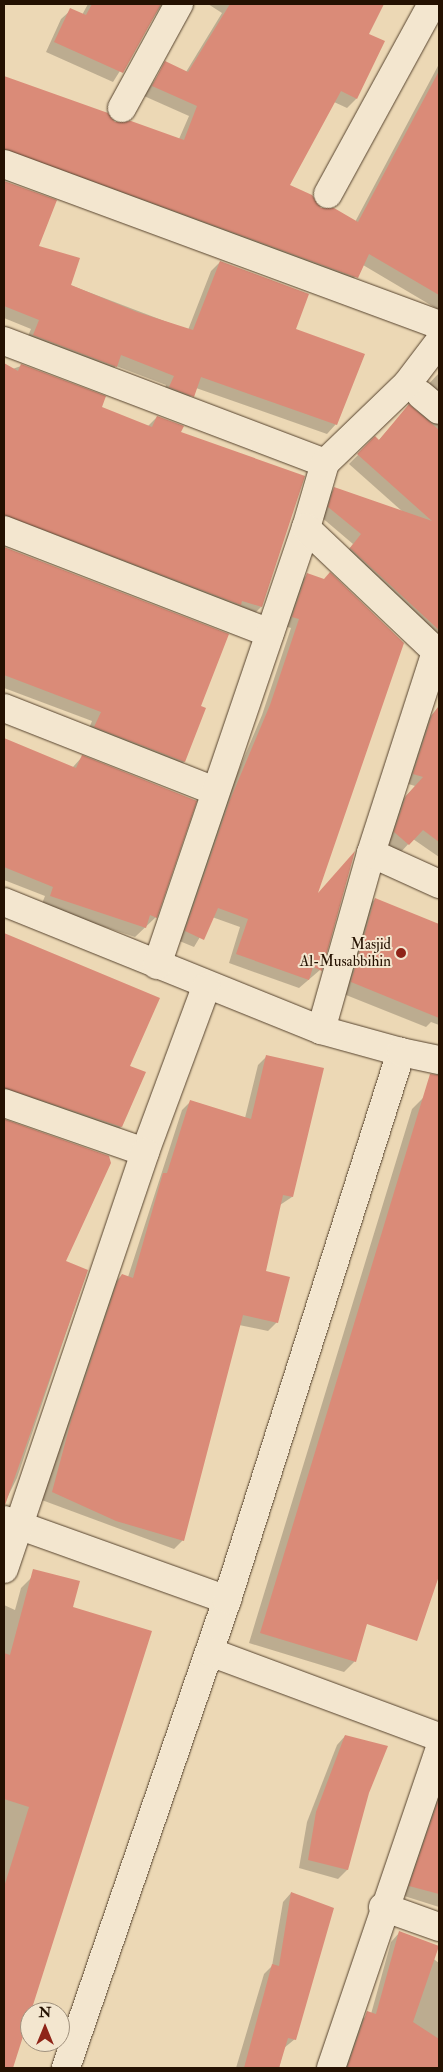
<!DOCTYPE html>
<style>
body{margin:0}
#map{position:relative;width:443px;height:2072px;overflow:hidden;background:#ecd8b5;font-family:"IM FELL Double Pica",serif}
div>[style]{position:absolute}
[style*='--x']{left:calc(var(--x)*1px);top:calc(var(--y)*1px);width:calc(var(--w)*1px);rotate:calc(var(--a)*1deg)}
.shadow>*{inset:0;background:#0003}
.building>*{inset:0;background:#da8b78}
.roads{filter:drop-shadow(0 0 1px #56432e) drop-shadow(0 0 1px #56432e)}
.minor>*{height:28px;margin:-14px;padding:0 14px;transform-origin:14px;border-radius:14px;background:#f3e6cf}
.dots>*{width:14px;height:14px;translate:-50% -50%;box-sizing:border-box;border:2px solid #f3e6cf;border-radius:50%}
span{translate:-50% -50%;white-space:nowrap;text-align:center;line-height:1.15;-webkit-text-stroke:4px #f3e6cf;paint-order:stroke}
.poi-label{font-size:15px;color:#241101}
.right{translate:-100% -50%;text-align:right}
.frame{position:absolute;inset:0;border:5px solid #241101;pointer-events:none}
.north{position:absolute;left:20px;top:2002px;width:50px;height:50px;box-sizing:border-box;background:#f3e6cf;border:1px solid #a0917d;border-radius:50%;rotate:0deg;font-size:14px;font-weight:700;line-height:20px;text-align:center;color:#241101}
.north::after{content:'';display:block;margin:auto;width:18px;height:22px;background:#8f2418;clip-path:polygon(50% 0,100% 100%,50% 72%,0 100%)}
</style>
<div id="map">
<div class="shadow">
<i style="clip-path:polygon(88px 4px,162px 4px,113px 82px,46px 52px,61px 19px,71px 10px,82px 15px)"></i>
<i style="clip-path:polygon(208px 4px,383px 4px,368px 34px,356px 99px,347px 108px,334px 102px,288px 186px,320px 209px,355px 222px,439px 64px,439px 310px,363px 265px,348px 287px,4px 160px,4px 77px,107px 114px,114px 123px,179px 139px,189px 116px,144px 96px,166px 63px,186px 72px,222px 13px)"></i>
<i style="clip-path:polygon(4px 182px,55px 201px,37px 247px,70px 285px,188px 330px,211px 271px,220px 262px,294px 330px,336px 424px,327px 434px,196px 388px,184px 405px,161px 397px,166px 385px,116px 366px,106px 376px,24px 345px,31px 329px,4px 318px)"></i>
<i style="clip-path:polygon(21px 366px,100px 408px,148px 426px,157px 417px,179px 433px,261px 607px,252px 616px,4px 526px,4px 372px)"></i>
<i style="clip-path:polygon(439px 373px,439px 408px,421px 392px)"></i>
<i style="clip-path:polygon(409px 406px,439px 425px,439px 648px,342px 558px,353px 544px,320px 516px,326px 497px,335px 488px,403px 512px,349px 464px,375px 438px,378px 441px)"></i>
<i style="clip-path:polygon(4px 548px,228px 635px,199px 706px,204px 708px,184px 762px,175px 771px,86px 736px,92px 721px,4px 688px)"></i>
<i style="clip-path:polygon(308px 574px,320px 970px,299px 988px,229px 963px,240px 927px,212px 917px,194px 947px,177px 940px,222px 810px,262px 715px,291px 628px,284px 626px,299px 583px)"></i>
<i style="clip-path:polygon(439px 706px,439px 857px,413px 839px,399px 854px,386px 842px,397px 806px,415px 786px,405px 783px,423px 726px)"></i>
<i style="clip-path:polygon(4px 740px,72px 768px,82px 757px,156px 917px,135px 937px,41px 906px,45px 896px,4px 880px)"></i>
<i style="clip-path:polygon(375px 899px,439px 925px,439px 1025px,431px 1022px,426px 1027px,341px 993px,364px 910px)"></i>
<i style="clip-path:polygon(4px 937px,158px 999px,129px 1066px,144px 1073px,121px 1127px,109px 1138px,4px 1103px,4px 1048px,18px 984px,4px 980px)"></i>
<i style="clip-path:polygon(267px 1056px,292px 1197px,280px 1205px,265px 1272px,277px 1322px,268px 1331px,239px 1325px,183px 1540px,174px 1549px,39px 1499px,113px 1284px,122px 1275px,128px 1277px,182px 1110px,191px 1101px,245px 1118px,258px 1065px)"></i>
<i style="clip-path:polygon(423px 1098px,439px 1103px,439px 1572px,428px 1605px,371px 1602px,355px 1661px,344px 1672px,249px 1643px,412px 1109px)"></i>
<i style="clip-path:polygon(4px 1120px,108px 1157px,65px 1262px,87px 1271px,17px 1478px,4px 1504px)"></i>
<i style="clip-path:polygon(31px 1578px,72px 1608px,13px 2064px,4px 2068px,4px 1605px,15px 1610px,21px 1588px)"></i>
<i style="clip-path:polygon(345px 1736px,367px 1793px,347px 1870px,338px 1879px,299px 1868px,307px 1822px,337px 1745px)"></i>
<i style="clip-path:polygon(439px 1783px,439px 1907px,401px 1895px)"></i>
<i style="clip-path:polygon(291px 1893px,295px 2039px,284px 2048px,279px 2068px,236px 2068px,264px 1974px,272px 1966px,283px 1902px)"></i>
<i style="clip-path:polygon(399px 1933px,439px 1963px,439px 2068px,342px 2068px,358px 2021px,371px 2014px,391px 1942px)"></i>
</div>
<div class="building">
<i style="clip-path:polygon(92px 4px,161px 4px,123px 73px,54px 42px,70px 8px,86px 15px)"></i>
<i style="clip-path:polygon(230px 4px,384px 4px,369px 34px,385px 41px,357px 99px,341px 91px,290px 185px,312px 195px,321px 208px,334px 208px,358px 222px,439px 71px,439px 295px,369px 254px,358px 278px,4px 149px,4px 76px,108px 113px,115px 122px,131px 121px,184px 140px,197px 106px,152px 86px,165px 61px,188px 72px)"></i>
<i style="clip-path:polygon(4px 181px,57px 200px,39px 246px,80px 258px,71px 285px,137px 312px,193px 330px,220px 261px,309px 294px,296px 329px,365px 354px,337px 425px,201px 377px,194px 397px,169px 387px,174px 376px,121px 355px,117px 367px,33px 335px,39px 320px,4px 306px)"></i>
<i style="clip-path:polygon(4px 363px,18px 371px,21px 364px,106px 396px,102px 407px,152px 427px,157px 416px,184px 426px,181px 432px,305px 476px,262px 607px,242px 601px,241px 605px,4px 515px)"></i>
<i style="clip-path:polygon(409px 404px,439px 430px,439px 630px,350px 548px,361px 534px,328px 507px,334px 487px,432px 521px,357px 454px,375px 436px,379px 440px)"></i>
<i style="clip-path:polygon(4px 547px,229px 634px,201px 706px,206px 708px,185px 762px,94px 727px,101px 712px,4px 675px)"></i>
<i style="clip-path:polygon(330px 572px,404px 643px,318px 893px,355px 851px,322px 971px,313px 967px,309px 980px,236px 954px,248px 919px,218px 908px,204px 940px,185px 931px,230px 800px,270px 705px,299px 619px,292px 617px,307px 573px,324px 579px)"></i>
<i style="clip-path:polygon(439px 706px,439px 842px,423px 830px,409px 845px,394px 832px,406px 796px,423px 777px,413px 774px,432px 715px)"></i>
<i style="clip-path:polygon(4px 738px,76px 768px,82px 755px,197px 801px,157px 918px,150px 915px,146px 928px,50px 896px,53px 887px,4px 867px)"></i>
<i style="clip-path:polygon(375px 898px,439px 924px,439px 1018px,351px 982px)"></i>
<i style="clip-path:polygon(4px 933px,160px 998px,130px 1066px,146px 1072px,122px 1127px,4px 1088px)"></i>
<i style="clip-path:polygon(266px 1055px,324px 1068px,293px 1197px,283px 1195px,266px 1271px,290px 1277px,278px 1323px,243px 1315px,184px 1541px,116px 1521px,52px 1492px,71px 1421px,117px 1283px,122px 1274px,133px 1278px,163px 1173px,167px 1173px,190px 1100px,251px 1119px)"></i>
<i style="clip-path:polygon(430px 1074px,439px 1075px,439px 1576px,417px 1641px,367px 1624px,356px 1662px,260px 1633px)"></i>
<i style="clip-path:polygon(4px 1119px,109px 1156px,111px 1163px,66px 1261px,88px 1270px,5px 1505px)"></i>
<i style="clip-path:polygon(33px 1569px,80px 1581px,73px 1607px,152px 1631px,13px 2068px,4px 2068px,4px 1887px,29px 1807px,4px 1799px,4px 1653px,10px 1655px)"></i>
<i style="clip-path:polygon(345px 1735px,388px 1746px,369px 1793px,348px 1870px,308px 1860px,316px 1812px)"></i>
<i style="clip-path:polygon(439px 1798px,439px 1894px,409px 1886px)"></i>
<i style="clip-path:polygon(291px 1892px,334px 1908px,296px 2040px,288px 2038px,279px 2068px,244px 2068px,272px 1964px,279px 1966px)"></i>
<i style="clip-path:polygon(399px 1931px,439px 1946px,413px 2022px,439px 2039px,439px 2068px,347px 2068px,367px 2011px,376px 2014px)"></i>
</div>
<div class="roads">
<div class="minor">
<i style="--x:122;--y:108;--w:119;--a:-61.3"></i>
<i style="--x:4;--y:164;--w:464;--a:20.3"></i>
<i style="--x:328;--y:194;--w:217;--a:-61.3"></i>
<i style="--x:4;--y:341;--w:343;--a:20.8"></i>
<i style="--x:421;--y:395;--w:23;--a:40"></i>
<i style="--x:306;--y:528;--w:68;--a:-73.7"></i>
<i style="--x:325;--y:463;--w:114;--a:-43.9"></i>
<i style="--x:407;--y:384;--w:53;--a:-52.7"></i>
<i style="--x:4;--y:530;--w:285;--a:21.2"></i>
<i style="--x:4;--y:708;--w:227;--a:21.5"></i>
<i style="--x:371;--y:853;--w:211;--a:-72.1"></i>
<i style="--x:4;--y:902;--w:342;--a:22"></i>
<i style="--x:321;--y:1030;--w:83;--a:15.4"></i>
<i style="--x:157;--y:965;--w:462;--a:-71.2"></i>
<i style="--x:306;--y:528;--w:183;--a:43.5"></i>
<i style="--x:321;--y:1030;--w:184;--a:-74.2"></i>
<i style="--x:371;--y:853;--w:75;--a:24.5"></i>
<i style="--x:4;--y:1103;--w:149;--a:19.2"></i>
<i style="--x:145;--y:1152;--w:176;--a:-69.7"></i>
<i style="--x:4;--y:1520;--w:237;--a:19.7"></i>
<i style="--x:227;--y:1600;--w:495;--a:109"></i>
<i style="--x:4;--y:1569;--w:440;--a:-71.3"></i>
<i style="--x:227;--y:1600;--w:575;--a:-72.38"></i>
<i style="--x:401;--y:1052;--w:39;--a:12"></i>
<i style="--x:210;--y:1652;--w:244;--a:20.4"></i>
<i style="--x:383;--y:1907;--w:59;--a:19.7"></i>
<i style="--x:331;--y:2068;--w:336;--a:-71.2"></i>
</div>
</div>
<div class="dots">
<i style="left:401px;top:953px;background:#8f2418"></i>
</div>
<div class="poi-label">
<span class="right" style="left:391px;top:953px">Masjid<br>Al-Musabbihin</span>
</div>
<div class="frame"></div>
<div class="north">N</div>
</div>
